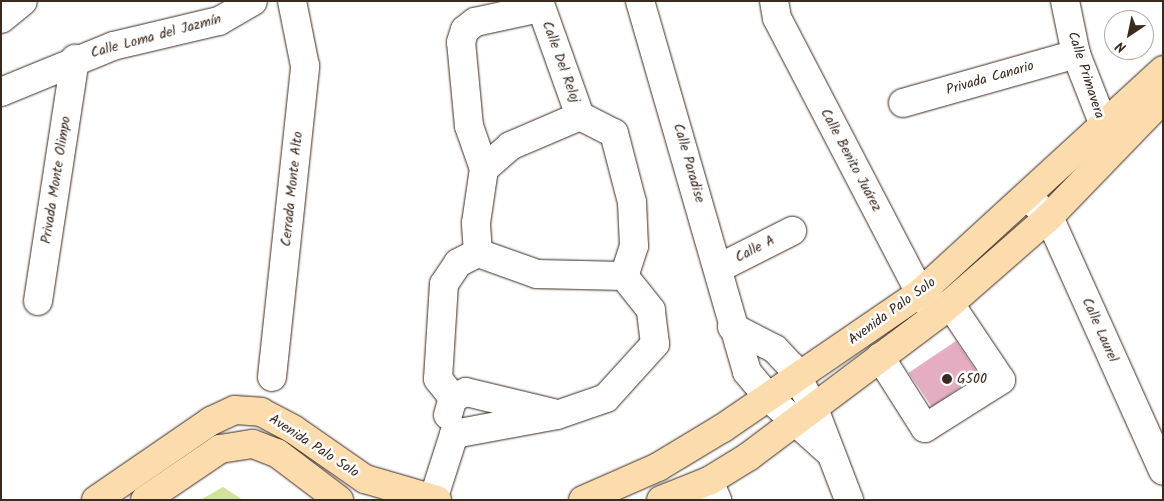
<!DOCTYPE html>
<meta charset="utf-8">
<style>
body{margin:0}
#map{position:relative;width:1164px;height:501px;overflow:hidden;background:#fff;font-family:Kalam,sans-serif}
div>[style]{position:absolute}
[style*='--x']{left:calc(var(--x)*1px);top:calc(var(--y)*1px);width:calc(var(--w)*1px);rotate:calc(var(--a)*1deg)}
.green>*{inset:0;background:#d0e398}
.building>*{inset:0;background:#e4adc2;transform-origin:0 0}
.roads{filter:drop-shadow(0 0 1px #3b2a1e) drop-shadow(0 0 1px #3b2a1e)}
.minor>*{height:28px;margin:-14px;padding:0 14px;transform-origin:14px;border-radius:14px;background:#fff}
.major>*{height:28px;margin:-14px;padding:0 14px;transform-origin:14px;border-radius:14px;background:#fcdcac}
.dots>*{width:14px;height:14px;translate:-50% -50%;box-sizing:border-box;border:2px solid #fff;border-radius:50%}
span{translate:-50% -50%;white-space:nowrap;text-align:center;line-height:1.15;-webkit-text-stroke:5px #fff;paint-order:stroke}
.street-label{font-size:14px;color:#3b2a1e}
.poi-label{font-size:14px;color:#3b2a1e}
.left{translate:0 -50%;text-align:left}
.frame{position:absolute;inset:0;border:2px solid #3b2a1e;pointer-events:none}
.north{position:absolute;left:1104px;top:10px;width:50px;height:50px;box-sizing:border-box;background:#fff;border:1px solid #b1aaa5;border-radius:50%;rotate:214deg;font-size:14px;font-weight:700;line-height:20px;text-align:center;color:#3b2a1e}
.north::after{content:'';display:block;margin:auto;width:18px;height:22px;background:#3b2a1e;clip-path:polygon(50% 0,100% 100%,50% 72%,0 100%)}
</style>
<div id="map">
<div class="green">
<i style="clip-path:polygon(223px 487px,243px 500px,200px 500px)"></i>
</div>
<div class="building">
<i style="left:956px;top:341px;width:41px;height:57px;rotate:56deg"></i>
</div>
<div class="roads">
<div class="minor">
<i style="--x:539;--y:1;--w:122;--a:70.4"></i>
<i style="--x:640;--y:1;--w:386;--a:73.9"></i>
<i style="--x:747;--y:372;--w:33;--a:50"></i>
<i style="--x:768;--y:397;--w:79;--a:41.9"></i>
<i style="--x:774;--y:1;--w:17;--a:80"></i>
<i style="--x:777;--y:18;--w:310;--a:62.5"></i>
<i style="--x:920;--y:293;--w:24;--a:52"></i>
<i style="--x:1065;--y:1;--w:54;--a:78.3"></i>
<i style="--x:1076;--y:54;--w:99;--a:68.6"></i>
<i style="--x:1;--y:19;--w:28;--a:-39"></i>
<i style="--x:1;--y:92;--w:121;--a:-22.3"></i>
<i style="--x:113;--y:46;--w:109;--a:-13.3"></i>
<i style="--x:219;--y:21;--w:39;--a:-30"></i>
<i style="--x:903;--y:103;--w:180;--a:-15.8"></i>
<i style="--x:580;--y:116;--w:38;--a:27"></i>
<i style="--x:614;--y:133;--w:71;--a:75.4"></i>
<i style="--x:632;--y:202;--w:44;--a:87.4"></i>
<i style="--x:634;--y:246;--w:32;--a:108"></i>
<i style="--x:484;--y:169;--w:46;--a:-109.2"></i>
<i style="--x:469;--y:126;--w:84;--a:-95.4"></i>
<i style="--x:461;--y:42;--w:13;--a:-72"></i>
<i style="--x:465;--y:30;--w:13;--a:-39"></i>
<i style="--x:475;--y:22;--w:66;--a:-12.2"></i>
<i style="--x:1027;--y:196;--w:30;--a:44"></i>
<i style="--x:1049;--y:217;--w:278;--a:65.8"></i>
<i style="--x:719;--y:268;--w:82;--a:-26.9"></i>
<i style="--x:38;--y:301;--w:245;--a:-81.3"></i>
<i style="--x:732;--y:327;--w:48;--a:27.1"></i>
<i style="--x:775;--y:349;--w:23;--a:47"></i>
<i style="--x:791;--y:366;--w:46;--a:61.2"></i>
<i style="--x:813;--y:406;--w:101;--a:69"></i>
<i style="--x:880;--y:357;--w:84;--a:57.6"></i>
<i style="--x:925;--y:428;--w:90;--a:-32.3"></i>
<i style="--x:1001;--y:380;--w:92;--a:-123.9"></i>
<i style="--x:272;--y:377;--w:313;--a:-83.9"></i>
<i style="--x:305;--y:66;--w:66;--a:-101.3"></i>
<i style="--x:453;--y:398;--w:24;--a:-128"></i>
<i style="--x:438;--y:379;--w:95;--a:-86.4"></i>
<i style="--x:444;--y:284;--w:25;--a:-56"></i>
<i style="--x:458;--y:263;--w:22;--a:-27"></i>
<i style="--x:448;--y:415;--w:18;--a:-74"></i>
<i style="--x:453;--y:398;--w:14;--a:-25"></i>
<i style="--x:466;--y:392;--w:89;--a:13.6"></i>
<i style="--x:454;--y:434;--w:105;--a:-10.5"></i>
<i style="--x:557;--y:415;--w:52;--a:-19.1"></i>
<i style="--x:606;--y:398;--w:73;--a:-47.8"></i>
<i style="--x:655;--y:344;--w:34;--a:-97"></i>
<i style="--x:651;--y:310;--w:43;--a:-128.5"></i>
<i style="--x:624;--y:276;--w:87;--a:-178.7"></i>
<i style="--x:537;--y:274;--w:63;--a:-160.4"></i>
<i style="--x:478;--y:253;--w:30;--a:-94"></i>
<i style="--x:476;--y:223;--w:55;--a:-81.6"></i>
<i style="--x:484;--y:169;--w:35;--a:-41"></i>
<i style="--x:510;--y:146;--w:76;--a:-23.2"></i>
<i style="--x:709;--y:481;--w:21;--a:67"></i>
<i style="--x:433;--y:500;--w:69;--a:-72.3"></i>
</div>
<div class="major">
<i style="--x:96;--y:500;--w:140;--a:-34.5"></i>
<i style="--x:211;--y:421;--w:26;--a:-25"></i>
<i style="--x:235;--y:410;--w:26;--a:4"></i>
<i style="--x:261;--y:412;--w:36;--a:28"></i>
<i style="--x:293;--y:429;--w:88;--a:34.8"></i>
<i style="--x:365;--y:479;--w:75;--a:16.3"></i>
<i style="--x:145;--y:500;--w:91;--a:-34.2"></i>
<i style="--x:220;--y:449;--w:33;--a:-9"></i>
<i style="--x:253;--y:444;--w:26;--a:21"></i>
<i style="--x:277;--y:453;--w:78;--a:37.2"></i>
<i style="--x:583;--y:500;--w:82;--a:-23.7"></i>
<i style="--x:658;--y:467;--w:76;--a:-31"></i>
<i style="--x:723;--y:428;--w:239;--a:-34.4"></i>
<i style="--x:920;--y:293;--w:330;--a:-42.5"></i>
<i style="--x:661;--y:500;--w:52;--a:-21.6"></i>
<i style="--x:709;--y:481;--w:46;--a:-31.6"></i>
<i style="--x:748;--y:457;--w:236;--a:-36.9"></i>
<i style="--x:937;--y:315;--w:149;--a:-41.2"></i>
<i style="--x:1049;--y:217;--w:164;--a:-46"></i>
</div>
</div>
<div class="dots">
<i style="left:947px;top:379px;background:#3b2a1e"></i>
</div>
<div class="street-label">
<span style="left:156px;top:36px;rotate:-15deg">Calle Loma del Jazmín</span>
<span style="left:561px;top:62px;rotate:70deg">Calle Del Reloj</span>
<span style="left:1086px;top:75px;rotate:72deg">Calle Primavera</span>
<span style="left:990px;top:78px;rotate:-16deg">Privada Canario</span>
<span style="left:851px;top:160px;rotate:62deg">Calle Benito Juárez</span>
<span style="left:689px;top:163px;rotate:74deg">Calle Paradise</span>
<span style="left:56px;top:180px;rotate:-81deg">Privada Monte Olimpo</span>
<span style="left:292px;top:189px;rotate:-84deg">Cerrada Monte Alto</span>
<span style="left:755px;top:249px;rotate:-27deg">Calle A</span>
<span style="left:892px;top:311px;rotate:-36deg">Avenida Palo Solo</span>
<span style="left:1100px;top:330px;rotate:66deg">Calle Laurel</span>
<span style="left:314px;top:446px;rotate:33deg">Avenida Palo Solo</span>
</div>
<div class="poi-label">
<span class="left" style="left:957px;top:379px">G500</span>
</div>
<div class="frame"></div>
<div class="north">N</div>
</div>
